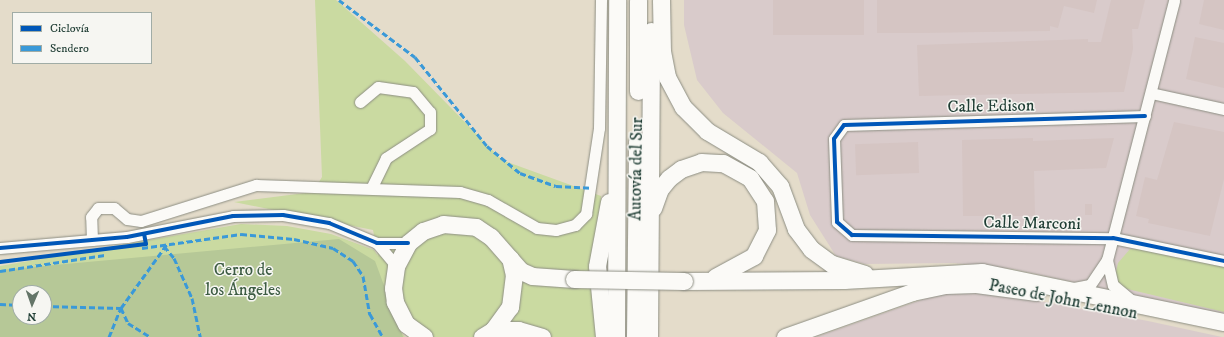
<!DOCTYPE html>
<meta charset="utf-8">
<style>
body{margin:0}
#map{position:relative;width:1224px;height:337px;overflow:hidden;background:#e4dcca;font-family:"IM FELL DW Pica",serif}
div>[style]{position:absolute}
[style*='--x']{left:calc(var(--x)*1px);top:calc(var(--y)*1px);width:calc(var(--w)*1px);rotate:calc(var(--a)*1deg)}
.industrial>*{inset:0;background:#d9cbcb}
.green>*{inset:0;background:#cadaa1}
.forest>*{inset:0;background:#b6c897}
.building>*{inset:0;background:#d5c5c3;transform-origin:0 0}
.roads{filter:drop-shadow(0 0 1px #8d8e83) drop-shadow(0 0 1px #8d8e83)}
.minor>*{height:11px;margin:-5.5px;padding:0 5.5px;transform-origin:5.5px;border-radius:5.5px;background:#fbfaf7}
.highway>*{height:17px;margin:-8.5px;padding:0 8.5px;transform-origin:8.5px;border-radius:8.5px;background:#fbfaf7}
.bridges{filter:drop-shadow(0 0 1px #8d8e83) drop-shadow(0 0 1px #8d8e83)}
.highway-bridge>*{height:17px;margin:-8.5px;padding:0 8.5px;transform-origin:8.5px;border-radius:8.5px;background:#fbfaf7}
.quiet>*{height:3px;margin-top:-1.5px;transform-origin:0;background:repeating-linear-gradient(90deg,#3a99d8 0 6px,transparent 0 9px)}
.cycleway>*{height:4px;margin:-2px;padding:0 2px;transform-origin:2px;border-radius:2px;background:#0057b8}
span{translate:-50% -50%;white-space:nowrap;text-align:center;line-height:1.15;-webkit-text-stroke:3px #f6f6f2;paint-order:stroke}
.street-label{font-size:17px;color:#1f3d34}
.park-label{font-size:17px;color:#3d5c43}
.legend{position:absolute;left:12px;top:12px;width:140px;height:52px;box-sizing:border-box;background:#f6f6f2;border:1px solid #a0aca6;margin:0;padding:5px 7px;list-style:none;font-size:12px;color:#1f3d34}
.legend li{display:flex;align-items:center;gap:8px;height:20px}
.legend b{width:20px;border:1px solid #a0aca6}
.north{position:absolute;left:12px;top:285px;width:40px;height:40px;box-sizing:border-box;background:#f6f6f2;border:1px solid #a0aca6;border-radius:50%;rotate:182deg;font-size:11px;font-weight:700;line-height:16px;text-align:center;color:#1f3d34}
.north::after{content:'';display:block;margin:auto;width:14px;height:18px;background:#647568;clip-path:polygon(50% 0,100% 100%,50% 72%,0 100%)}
</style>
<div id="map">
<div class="industrial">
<i style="clip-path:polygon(684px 0,1224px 0,1224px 315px,1013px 269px,954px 263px,865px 264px,836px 256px,810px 215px,797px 173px,723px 113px,697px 80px,684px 25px)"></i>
<i style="clip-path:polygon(990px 292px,1148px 321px,1222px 337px,816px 337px,941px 293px)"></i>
</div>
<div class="green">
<i style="clip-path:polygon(evenodd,315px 0,336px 0,405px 61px,502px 160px,601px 196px,600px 337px,408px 337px,393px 322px,405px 337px,0 337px,0 266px,241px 224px,287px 226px,331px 234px,374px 250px,378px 256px,373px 230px,234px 202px,313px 192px,322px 177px,315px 0,20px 293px,44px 293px,44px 317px,20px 317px,20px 293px)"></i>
<i style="clip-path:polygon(1137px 248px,1224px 266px,1224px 312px,1119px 287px,1115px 276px,1118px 263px,1130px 249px)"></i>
</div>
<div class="forest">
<i style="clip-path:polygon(evenodd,339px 239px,375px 261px,403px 337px,0 337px,0 270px,339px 239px,20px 293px,44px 293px,44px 317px,20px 317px,20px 293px)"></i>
</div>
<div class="building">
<i style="left:773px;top:0;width:91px;height:35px"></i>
<i style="clip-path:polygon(877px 0,1097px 0,1094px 13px,1064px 6px,1058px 28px,1050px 26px,1050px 31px,921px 33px,877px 33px)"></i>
<i style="clip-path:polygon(1111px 0,1145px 0,1138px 29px,1132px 29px,1133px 49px,1124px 92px,919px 96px,917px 45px,1088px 39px,1088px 42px,1101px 42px)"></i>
<i style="clip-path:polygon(1204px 0,1224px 0,1224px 30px,1199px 24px)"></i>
<i style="clip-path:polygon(1195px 37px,1224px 43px,1224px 88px,1186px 79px)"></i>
<i style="clip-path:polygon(1174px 122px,1224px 132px,1224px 179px,1210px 236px,1148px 223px,1149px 219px,1136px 216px,1145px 177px,1157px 180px)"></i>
<i style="clip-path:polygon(1033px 138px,1033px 141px,1114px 138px,1106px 168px,1034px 171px,1035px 216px,963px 216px,962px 140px)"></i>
<i style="left:918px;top:142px;width:31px;height:63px;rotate:88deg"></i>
<i style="left:1085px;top:204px;width:7px;height:11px"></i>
</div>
<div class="roads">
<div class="minor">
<i style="--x:1151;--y:93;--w:75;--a:12.4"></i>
<i style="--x:360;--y:102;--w:23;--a:-40"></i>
<i style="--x:378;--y:87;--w:35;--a:8"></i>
<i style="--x:413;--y:92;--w:26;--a:50"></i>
<i style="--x:430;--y:112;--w:17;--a:90"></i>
<i style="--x:430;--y:129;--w:53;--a:146.6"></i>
<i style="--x:386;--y:158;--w:32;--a:116"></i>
<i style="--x:1145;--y:116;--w:301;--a:178.3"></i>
<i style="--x:844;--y:125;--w:17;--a:126"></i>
<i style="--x:834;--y:139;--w:83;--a:87.9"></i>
<i style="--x:837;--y:222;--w:20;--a:41"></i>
<i style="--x:852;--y:235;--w:261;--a:0.7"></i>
<i style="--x:1113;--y:238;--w:113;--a:11.7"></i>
<i style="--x:92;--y:240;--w:23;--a:-92"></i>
<i style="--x:91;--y:217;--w:11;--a:-52"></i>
<i style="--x:98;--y:208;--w:16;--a:0"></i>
<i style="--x:114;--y:208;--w:17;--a:40"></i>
<i style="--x:127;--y:219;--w:14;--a:8"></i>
<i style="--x:141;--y:221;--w:121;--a:-17.4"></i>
<i style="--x:256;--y:185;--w:204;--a:2"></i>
<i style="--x:460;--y:192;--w:29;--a:16"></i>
<i style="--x:488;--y:200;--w:56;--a:29.7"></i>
<i style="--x:537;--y:228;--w:19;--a:6"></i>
<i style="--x:556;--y:230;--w:20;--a:-15"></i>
<i style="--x:575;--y:225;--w:16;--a:-45"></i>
<i style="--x:586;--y:214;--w:87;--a:-81.4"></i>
<i style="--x:599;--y:128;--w:128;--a:-89.1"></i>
<i style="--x:377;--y:243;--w:30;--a:50"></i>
<i style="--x:0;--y:248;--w:127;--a:-5"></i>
<i style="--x:127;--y:237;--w:108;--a:-11.2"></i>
<i style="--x:233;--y:216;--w:50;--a:-1.1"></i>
<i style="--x:283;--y:215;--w:47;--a:9.9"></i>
<i style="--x:329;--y:223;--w:52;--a:22.6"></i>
<i style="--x:377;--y:243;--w:31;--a:0"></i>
<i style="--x:1107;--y:260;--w:268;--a:-75.5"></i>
<i style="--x:1074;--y:288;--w:16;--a:-11"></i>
<i style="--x:1090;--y:285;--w:30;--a:-56"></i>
<i style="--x:1107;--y:260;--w:26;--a:77"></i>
<i style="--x:1113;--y:285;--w:25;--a:40"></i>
</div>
<div class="highway">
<i style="--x:661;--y:0;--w:51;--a:88.9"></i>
<i style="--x:662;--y:51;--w:26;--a:79"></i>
<i style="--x:667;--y:77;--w:34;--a:62"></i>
<i style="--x:683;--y:107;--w:34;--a:45"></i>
<i style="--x:707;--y:131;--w:61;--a:30.8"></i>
<i style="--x:759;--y:162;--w:32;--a:49"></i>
<i style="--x:780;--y:186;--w:46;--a:69.6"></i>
<i style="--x:796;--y:229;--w:25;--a:53"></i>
<i style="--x:811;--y:249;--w:26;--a:36"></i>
<i style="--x:832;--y:264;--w:34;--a:17"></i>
<i style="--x:638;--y:91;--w:91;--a:-90"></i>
<i style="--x:653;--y:208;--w:20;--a:-70"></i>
<i style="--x:660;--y:189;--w:14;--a:-51"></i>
<i style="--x:669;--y:178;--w:15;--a:-37"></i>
<i style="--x:681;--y:169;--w:21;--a:-19"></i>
<i style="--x:701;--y:162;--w:22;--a:3"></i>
<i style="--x:723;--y:163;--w:31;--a:29"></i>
<i style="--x:750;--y:178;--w:27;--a:57"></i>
<i style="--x:765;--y:201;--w:29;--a:86"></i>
<i style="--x:767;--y:230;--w:29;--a:117"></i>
<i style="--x:754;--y:256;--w:44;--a:151.7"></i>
<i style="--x:684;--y:281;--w:160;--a:-0.4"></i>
<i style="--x:844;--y:280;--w:138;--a:-3.3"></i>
<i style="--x:982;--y:272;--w:247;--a:11.7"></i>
<i style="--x:493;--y:330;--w:25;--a:0"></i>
<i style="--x:518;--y:330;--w:25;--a:16"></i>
<i style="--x:424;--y:337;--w:22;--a:-144"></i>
<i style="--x:406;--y:324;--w:25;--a:-117"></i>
<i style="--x:395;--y:302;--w:14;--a:-98"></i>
<i style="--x:393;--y:288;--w:22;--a:-82"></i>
<i style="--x:396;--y:266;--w:26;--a:-62"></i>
<i style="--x:408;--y:243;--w:19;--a:-39"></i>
<i style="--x:423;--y:231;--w:21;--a:-19"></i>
<i style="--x:443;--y:224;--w:33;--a:5"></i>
<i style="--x:476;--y:227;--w:18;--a:34"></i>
<i style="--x:491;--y:237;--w:45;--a:48.6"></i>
<i style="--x:521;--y:271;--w:12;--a:24"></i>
<i style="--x:532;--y:276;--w:42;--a:4.1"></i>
<i style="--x:482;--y:337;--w:13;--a:-32"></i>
<i style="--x:493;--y:330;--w:29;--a:-54"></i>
<i style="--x:510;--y:307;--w:32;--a:-83"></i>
<i style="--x:514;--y:275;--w:17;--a:-103"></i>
<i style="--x:604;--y:337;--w:71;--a:-95.6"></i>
<i style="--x:597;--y:266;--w:65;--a:-79.4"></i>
<i style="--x:616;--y:337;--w:337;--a:-89.8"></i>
<i style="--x:635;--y:337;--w:196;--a:-89.4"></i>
<i style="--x:649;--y:337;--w:306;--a:-89.6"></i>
<i style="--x:785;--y:337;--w:135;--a:-19.5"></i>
<i style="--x:912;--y:292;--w:34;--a:-12"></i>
<i style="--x:945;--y:285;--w:31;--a:-2"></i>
<i style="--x:976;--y:284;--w:61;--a:7.6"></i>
</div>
</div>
<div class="bridges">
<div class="highway-bridge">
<i style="--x:574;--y:279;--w:110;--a:1"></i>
</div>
</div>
<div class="quiet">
<i style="--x:339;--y:0;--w:95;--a:36.9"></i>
<i style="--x:415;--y:57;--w:114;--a:51"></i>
<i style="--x:487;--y:146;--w:43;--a:39.3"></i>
<i style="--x:520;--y:173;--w:38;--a:20"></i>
<i style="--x:556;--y:186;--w:35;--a:3"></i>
<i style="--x:164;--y:246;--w:16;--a:50"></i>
<i style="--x:174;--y:258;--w:44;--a:65.8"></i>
<i style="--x:192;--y:298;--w:40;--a:78"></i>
<i style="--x:142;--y:248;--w:100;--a:-8"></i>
<i style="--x:241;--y:234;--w:53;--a:5.4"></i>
<i style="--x:294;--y:239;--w:40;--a:13"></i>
<i style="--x:333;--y:248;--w:24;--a:33"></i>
<i style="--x:353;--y:261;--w:18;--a:56"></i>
<i style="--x:363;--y:276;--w:39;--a:80"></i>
<i style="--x:370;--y:314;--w:26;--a:61"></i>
<i style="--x:0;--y:271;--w:106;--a:-8.7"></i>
<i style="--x:0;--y:304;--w:20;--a:3"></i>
<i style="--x:44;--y:306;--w:77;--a:1.5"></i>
<i style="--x:121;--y:308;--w:17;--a:65"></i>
<i style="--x:128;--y:323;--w:26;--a:32"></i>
<i style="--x:109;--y:337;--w:31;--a:-68"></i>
<i style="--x:121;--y:308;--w:79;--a:-54.3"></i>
</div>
<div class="cycleway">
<i style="--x:1145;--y:116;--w:301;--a:178.3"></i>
<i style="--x:844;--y:125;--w:17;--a:126"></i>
<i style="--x:834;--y:139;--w:83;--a:87.9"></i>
<i style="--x:837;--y:222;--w:20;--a:41"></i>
<i style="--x:852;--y:235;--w:261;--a:0.7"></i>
<i style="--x:1113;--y:238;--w:113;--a:11.7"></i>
<i style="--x:0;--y:248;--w:127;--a:-5"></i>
<i style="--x:127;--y:237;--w:108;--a:-11.2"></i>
<i style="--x:233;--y:216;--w:50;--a:-1.1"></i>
<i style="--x:283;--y:215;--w:47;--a:9.9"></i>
<i style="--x:329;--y:223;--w:52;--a:22.6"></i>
<i style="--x:377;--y:243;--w:31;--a:0"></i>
<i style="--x:0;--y:262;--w:147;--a:-7"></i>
<i style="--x:146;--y:244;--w:10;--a:-101"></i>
</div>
<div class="street-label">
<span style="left:991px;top:107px;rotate:-1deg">Calle Edison</span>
<span style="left:637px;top:169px;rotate:-89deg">Autovía del Sur</span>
<span style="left:1032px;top:224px;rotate:1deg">Calle Marconi</span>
<span style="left:1063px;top:300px;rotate:11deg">Paseo de John Lennon</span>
</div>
<div class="park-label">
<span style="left:243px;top:281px">Cerro de<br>los Ángeles</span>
</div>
<ul class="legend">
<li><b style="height:5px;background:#0057b8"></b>Ciclovía</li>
<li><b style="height:5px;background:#3a99d8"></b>Sendero</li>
</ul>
<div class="north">N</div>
</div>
